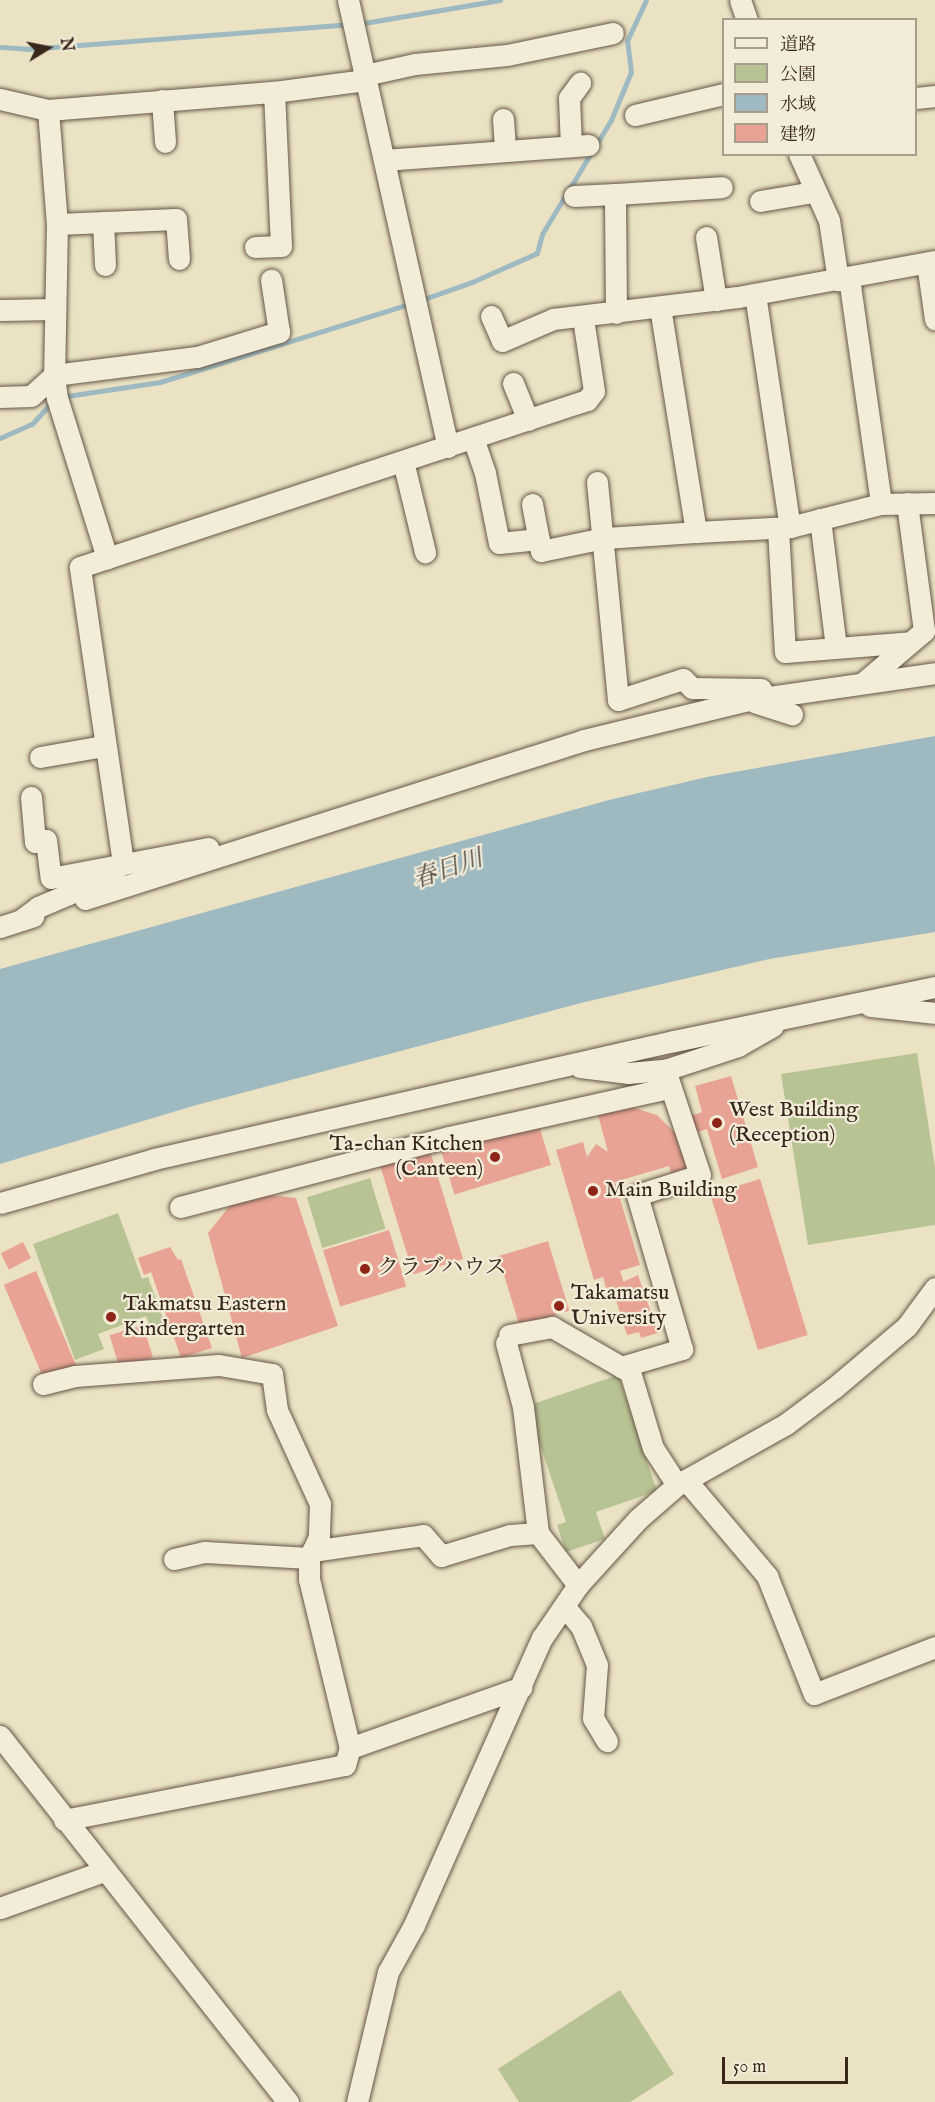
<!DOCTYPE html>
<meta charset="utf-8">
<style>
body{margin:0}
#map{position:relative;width:935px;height:2102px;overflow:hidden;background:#ebe2c4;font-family:"IM FELL English","Noto Serif JP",serif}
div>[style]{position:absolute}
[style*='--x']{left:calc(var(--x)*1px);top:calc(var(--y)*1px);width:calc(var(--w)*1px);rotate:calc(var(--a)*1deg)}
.green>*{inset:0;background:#b8c394;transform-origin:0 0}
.water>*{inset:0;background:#9ebac0}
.stream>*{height:5px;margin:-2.5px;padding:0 2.5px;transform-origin:2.5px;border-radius:2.5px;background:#9ebac0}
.building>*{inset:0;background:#e8a394;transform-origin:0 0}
.roads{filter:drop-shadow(0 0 2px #665646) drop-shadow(0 0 2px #665646)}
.minor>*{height:21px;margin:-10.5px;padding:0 10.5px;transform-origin:10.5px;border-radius:10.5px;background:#f2ecd9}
.dots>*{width:16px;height:16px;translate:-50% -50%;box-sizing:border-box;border:3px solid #f2ecd9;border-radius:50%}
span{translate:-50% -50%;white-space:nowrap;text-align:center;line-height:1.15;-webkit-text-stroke:4.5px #f2ecd9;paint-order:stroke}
.poi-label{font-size:22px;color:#3a271c}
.left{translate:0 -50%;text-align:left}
.right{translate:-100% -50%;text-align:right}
.water-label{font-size:24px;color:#534c45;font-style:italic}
.legend{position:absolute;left:722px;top:18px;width:195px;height:138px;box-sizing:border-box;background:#f2ecd9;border:2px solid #a89d8d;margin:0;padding:8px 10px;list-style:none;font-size:18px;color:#3a271c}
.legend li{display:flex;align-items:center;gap:12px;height:30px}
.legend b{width:30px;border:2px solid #a89d8d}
.north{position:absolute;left:18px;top:18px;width:60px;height:60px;-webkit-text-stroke:4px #f2ecd9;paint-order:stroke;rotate:80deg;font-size:16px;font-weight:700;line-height:24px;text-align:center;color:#3a271c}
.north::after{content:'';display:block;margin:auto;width:21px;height:27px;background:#3a271c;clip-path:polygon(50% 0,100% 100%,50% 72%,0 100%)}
.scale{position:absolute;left:722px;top:2057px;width:126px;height:27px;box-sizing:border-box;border:3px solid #3a271c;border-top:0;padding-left:8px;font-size:18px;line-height:21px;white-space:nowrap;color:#3a271c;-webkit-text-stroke:4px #f2ecd9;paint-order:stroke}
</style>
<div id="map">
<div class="green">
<i style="clip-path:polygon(917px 1053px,935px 1167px,935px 1225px,808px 1245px,781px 1074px)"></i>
<i style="left:370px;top:1178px;width:53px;height:66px;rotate:73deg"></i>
<i style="clip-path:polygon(118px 1213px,142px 1279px,148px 1277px,166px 1327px,152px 1332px,146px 1316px,98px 1334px,104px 1349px,75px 1360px,33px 1244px)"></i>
<i style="clip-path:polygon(618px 1375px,657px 1491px,596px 1512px,605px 1539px,566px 1552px,557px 1525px,566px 1522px,527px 1406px)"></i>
<i style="clip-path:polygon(620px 1990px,674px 2074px,630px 2102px,519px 2102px,498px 2069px)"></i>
</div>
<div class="water">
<i style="clip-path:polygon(935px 736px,935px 932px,769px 959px,585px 1002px,193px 1106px,0 1164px,0 969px,609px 800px,707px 777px)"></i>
</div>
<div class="stream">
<i style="--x:358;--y:24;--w:144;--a:-9.6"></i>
<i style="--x:1;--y:47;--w:26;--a:4"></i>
<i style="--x:27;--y:49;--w:323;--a:-4.4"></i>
<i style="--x:421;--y:300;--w:54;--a:-19.4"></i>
<i style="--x:472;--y:282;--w:71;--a:-24"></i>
<i style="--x:537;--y:253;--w:20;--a:-75"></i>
<i style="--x:542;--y:234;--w:133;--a:-58.8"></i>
<i style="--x:611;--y:120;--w:52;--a:-67.4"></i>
<i style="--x:631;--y:72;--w:31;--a:-97"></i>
<i style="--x:627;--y:41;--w:45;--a:-65.1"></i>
<i style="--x:67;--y:396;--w:94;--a:-8.6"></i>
<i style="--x:160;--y:382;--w:264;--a:-17.4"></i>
<i style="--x:0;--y:438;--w:35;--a:-24"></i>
<i style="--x:32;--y:424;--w:30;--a:-48"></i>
</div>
<div class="building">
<i style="clip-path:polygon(731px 1076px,758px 1167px,722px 1179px,707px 1129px,693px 1134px,688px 1117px,702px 1112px,695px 1086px)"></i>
<i style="clip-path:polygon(622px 1104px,657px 1115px,680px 1138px,693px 1167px,671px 1173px,669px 1166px,615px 1182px,640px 1265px,620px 1271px,624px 1283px,606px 1288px,603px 1277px,594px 1280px,556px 1150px,583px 1142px,587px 1157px,596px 1144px,608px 1152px,596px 1108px)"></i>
<i style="left:537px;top:1119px;width:48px;height:101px;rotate:73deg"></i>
<i style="left:430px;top:1151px;width:113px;height:52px;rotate:73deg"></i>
<i style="left:760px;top:1179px;width:163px;height:52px;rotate:73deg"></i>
<i style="clip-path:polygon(261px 1194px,296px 1198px,338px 1326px,242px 1358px,208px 1233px,232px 1203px)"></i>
<i style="left:389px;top:1230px;width:59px;height:69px;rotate:73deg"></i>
<i style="left:548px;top:1241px;width:73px;height:52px;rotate:73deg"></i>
<i style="left:23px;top:1242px;width:18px;height:25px;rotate:63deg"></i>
<i style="clip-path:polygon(170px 1247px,178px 1260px,181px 1259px,212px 1348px,181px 1358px,151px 1272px,144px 1275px,138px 1258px)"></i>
<i style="left:36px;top:1271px;width:103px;height:35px;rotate:67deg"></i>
<i style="clip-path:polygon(638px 1275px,658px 1333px,641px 1338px,639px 1332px,627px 1335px,612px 1287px)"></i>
<i style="left:143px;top:1325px;width:34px;height:35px;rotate:73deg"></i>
</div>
<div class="roads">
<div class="minor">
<i style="--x:348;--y:0;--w:458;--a:77.4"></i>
<i style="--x:740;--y:0;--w:21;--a:71"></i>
<i style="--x:365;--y:75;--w:51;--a:-12.4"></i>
<i style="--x:415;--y:64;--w:92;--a:-5.6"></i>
<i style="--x:507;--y:55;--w:108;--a:-11.7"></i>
<i style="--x:916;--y:98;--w:19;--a:-6"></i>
<i style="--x:0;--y:99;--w:49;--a:12.9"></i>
<i style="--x:48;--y:110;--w:114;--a:85.5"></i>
<i style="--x:57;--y:224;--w:151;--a:91.1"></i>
<i style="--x:54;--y:375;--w:23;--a:83"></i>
<i style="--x:57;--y:398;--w:168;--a:72.6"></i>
<i style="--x:162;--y:100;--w:42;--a:85.9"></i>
<i style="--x:48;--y:110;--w:227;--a:-4.6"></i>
<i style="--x:274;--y:92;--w:92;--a:-7.5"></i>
<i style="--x:635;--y:115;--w:91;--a:-13.3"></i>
<i style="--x:503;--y:119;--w:31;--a:86"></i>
<i style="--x:571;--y:146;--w:48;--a:-92.4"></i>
<i style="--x:569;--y:98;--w:19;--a:-54"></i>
<i style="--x:799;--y:154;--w:72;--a:65.6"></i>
<i style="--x:829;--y:220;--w:61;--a:81.5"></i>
<i style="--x:384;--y:160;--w:205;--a:-4.2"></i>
<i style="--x:574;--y:196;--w:41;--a:-2.8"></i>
<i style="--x:760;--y:201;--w:54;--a:-9.6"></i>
<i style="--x:103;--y:222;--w:43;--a:87.3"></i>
<i style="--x:57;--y:224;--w:119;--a:-2.4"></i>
<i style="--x:176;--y:219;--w:40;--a:85.7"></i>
<i style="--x:706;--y:237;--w:64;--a:81"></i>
<i style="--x:255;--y:247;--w:26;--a:-2"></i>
<i style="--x:281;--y:246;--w:154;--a:-92.6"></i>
<i style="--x:927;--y:263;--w:57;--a:81.9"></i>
<i style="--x:849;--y:278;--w:228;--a:81.9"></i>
<i style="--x:755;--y:294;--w:236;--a:81.5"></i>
<i style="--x:790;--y:527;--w:94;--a:-14.2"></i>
<i style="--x:881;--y:504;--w:54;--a:-1.1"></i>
<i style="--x:660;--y:307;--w:228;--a:80.9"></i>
<i style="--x:696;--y:532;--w:94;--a:-3"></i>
<i style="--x:0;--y:310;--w:55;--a:-1"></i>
<i style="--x:616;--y:313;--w:119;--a:-90.5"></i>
<i style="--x:615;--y:194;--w:107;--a:-3.7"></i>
<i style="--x:491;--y:316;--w:27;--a:66"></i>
<i style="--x:502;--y:341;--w:56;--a:-23.3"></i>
<i style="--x:553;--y:319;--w:186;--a:-6.8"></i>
<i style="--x:738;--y:297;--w:200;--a:-10.4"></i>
<i style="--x:513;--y:383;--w:40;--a:68"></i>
<i style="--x:0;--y:397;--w:31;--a:-2"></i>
<i style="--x:31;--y:396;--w:31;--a:-42"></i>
<i style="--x:54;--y:375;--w:144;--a:-7.2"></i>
<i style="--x:197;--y:357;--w:86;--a:-17"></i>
<i style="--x:279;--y:332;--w:53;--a:-98.7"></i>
<i style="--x:473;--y:438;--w:37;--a:71"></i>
<i style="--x:485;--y:473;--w:71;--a:78.7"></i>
<i style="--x:499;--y:543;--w:40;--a:-5.7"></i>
<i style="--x:403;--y:461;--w:94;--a:76.4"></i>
<i style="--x:597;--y:482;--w:219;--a:84.5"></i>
<i style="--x:618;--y:700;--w:68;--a:-17.9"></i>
<i style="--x:683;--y:679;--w:13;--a:45"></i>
<i style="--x:692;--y:688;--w:69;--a:0.8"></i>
<i style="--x:532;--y:504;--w:48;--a:79.2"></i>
<i style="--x:541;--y:551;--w:64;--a:-11.7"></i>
<i style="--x:604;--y:538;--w:92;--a:-3.7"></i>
<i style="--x:820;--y:519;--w:129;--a:82.9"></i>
<i style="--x:778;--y:528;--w:124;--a:86.8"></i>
<i style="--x:785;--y:652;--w:126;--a:-4.5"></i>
<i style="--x:864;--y:682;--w:79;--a:-40.4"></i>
<i style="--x:924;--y:631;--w:129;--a:-97.6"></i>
<i style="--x:754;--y:702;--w:40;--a:18"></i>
<i style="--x:40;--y:757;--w:65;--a:-9.8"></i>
<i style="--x:31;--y:797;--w:45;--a:84.9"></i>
<i style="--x:35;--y:842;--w:11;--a:-10"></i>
<i style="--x:46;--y:840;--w:38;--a:83"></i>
<i style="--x:51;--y:878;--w:160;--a:-10.8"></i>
<i style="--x:85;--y:899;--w:524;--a:-17.67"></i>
<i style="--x:584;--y:740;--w:169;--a:-13.7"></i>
<i style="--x:748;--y:700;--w:189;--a:-8.2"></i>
<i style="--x:21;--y:920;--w:21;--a:-37"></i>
<i style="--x:38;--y:907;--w:69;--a:-22.9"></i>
<i style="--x:102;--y:880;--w:27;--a:-39"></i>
<i style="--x:123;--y:863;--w:299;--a:-98.3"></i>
<i style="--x:80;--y:567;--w:534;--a:-18.23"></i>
<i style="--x:587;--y:400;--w:11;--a:-52"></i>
<i style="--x:594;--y:391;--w:74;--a:-98.6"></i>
<i style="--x:0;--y:927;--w:35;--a:-18"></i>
<i style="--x:870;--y:1006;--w:65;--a:6.1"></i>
<i style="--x:580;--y:1067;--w:48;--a:7.1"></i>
<i style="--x:628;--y:1073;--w:37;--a:-5"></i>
<i style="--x:665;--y:1070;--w:77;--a:-18.2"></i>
<i style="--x:738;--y:1046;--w:40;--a:-29.7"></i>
<i style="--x:0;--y:1203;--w:160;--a:-15.9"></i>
<i style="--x:154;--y:1159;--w:533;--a:-12.79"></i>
<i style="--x:674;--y:1041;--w:267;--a:-11.7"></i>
<i style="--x:180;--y:1207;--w:278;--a:-14.6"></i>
<i style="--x:449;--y:1137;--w:225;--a:-12.6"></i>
<i style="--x:509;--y:1335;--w:44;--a:-10.5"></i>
<i style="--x:552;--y:1327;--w:90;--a:30"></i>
<i style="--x:630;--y:1372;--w:79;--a:73.2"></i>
<i style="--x:653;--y:1448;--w:44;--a:57"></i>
<i style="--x:506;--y:1343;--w:66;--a:75.1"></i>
<i style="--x:523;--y:1407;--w:127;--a:83.2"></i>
<i style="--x:538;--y:1533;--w:66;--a:52.4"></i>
<i style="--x:621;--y:1367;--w:64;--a:-16.4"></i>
<i style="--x:682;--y:1349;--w:160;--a:-106.3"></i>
<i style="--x:637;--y:1195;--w:66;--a:-17.6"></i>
<i style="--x:700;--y:1175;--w:111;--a:-108.4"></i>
<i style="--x:43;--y:1384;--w:33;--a:-14"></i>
<i style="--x:75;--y:1376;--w:144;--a:-4.4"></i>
<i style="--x:219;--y:1365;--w:54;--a:9.6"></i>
<i style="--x:272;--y:1374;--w:36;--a:82"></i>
<i style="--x:277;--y:1410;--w:103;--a:65.4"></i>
<i style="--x:320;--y:1504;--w:33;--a:92"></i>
<i style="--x:319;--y:1537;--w:23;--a:115"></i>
<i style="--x:309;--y:1558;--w:21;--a:90"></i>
<i style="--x:309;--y:1579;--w:174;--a:76.4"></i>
<i style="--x:350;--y:1748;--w:182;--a:-19.5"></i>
<i style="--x:686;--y:1480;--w:126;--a:49.8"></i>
<i style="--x:767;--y:1576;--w:127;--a:68.3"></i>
<i style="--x:814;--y:1694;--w:130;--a:-21.2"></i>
<i style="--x:312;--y:1551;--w:112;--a:-8.2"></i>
<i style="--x:423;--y:1535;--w:28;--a:49"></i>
<i style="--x:441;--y:1556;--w:72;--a:-16.9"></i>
<i style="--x:510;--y:1535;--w:28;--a:-4"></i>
<i style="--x:174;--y:1559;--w:32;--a:-13"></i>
<i style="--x:205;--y:1552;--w:104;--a:3.3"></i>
<i style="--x:564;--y:1606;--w:26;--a:50"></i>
<i style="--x:581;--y:1626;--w:42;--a:67.7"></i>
<i style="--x:597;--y:1665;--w:53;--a:94.3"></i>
<i style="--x:593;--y:1718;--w:27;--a:59"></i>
<i style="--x:0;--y:1736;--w:466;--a:51.8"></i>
<i style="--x:64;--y:1820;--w:286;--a:-11.1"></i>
<i style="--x:345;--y:1765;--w:18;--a:-74"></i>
<i style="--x:0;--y:1908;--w:110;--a:-19.6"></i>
<i style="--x:357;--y:2102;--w:134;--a:-76.6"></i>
<i style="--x:388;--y:1972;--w:54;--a:-61"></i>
<i style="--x:414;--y:1925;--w:314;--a:-66"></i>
<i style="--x:542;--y:1638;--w:64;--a:-55.8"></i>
<i style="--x:578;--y:1585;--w:89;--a:-47.7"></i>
<i style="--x:638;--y:1519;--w:52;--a:-41.1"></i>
<i style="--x:677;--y:1485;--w:125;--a:-29.2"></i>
<i style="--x:786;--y:1424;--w:60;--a:-36.9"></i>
<i style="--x:834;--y:1388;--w:96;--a:-40.3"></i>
<i style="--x:907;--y:1326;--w:47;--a:-53.6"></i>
</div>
</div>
<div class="dots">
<i style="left:717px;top:1123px;background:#8f2418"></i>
<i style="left:495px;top:1157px;background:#8f2418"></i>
<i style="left:593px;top:1191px;background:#8f2418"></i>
<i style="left:365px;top:1269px;background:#8f2418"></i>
<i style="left:559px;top:1306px;background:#8f2418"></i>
<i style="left:111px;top:1317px;background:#8f2418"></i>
</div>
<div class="poi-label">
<span class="left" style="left:729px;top:1123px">West Building<br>(Reception)</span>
<span class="right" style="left:483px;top:1157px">Ta-chan Kitchen<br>(Canteen)</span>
<span class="left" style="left:605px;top:1191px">Main Building</span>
<span class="left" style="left:377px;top:1269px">クラブハウス</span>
<span class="left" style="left:571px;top:1306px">Takamatsu<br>University</span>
<span class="left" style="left:123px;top:1317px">Takmatsu Eastern<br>Kindergarten</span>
</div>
<div class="water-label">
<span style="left:448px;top:870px;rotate:-19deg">春日川</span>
</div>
<ul class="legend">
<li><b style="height:8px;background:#f2ecd9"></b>道路</li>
<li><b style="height:16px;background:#b8c394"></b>公園</li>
<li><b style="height:16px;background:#9ebac0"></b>水域</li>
<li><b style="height:16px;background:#e8a394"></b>建物</li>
</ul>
<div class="north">N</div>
<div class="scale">50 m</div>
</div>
